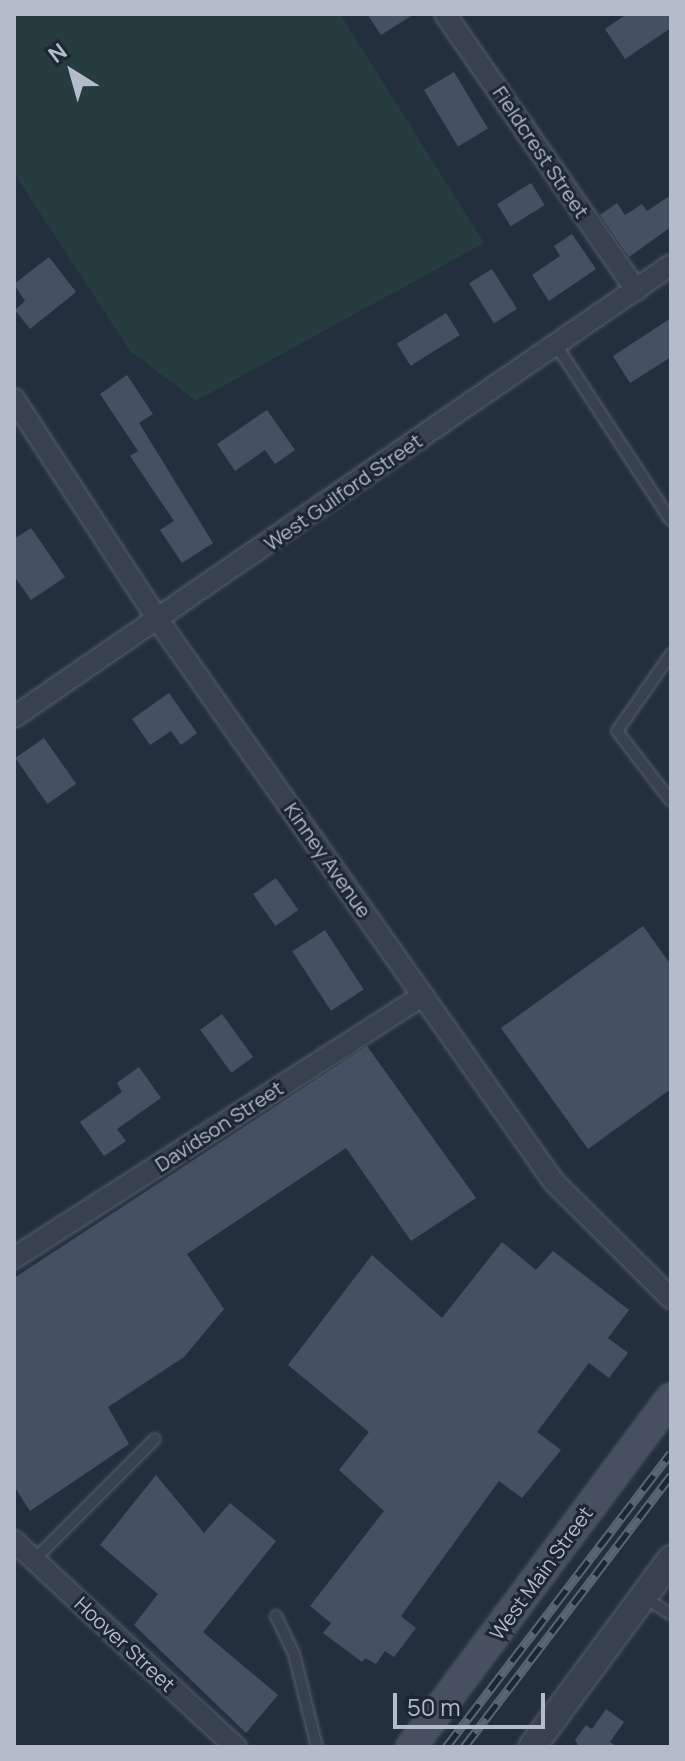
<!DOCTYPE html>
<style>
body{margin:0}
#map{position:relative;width:685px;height:1761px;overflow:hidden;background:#242f3e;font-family:Manrope,sans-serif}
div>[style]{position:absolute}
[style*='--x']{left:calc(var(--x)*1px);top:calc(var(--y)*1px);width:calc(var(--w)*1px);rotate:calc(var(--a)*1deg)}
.green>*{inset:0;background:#263c3f}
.building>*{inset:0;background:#455162;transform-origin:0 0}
.roads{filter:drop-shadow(0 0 2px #565f6c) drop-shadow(0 0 2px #565f6c)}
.service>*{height:10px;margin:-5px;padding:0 5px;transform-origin:5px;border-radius:5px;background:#38414e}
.minor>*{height:20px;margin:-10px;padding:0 10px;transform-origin:10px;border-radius:10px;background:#38414e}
.tertiary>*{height:26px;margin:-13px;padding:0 13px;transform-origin:13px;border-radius:13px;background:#38414e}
.secondary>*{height:28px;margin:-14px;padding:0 14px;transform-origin:14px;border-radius:14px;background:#465061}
.rail>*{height:9px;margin-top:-4.5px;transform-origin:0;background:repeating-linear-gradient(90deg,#1d2633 0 18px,#5a6575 0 36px);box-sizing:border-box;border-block:2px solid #5a6575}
span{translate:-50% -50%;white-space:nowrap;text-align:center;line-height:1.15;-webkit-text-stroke:6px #1d2633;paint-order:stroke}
.street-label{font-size:20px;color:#b4bcc9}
.frame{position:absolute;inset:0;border:16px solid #b4bcc9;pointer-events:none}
.north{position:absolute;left:32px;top:32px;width:80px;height:80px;-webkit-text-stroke:6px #1d2633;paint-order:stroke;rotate:323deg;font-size:22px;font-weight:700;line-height:32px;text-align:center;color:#b4bcc9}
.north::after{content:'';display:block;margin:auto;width:28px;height:36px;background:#b4bcc9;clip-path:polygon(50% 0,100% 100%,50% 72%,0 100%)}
.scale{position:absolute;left:393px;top:1693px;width:152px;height:36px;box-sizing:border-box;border:4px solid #b4bcc9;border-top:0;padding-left:10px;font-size:24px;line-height:28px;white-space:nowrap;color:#b4bcc9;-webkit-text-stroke:6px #1d2633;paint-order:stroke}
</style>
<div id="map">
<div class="green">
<i style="clip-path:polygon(14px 14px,340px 14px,484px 243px,196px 401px,130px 351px,14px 173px)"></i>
</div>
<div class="building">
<i style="clip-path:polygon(367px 14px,414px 14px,381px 35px)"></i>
<i style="clip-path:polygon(627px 14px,671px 14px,671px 28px,625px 59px,605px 29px)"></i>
<i style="left:454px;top:72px;width:66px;height:35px;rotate:59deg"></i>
<i style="left:531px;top:183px;width:26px;height:40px;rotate:58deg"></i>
<i style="clip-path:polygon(671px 195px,671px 227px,629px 257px,600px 215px,617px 203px,625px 215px,642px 204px,647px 211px)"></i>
<i style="clip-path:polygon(572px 234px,596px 269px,549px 301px,532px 275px,560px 256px,554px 246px)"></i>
<i style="clip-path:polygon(49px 257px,76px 292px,30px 329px,15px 310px,25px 301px,14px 284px)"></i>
<i style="left:492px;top:269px;width:47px;height:27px;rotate:58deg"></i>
<i style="left:446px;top:313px;width:26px;height:58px;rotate:58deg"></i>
<i style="clip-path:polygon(671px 318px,671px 357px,630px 383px,613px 356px)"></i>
<i style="clip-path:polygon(127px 375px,153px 414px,139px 423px,213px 543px,182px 563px,160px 530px,174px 521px,130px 456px,138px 451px,100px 394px)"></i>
<i style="clip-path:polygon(267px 410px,295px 450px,275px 464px,265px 450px,235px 471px,217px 444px)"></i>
<i style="clip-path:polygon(31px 528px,65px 577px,31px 600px,14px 576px,14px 539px)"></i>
<i style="clip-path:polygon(169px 693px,197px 733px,181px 745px,171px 731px,150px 745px,132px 719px)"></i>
<i style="left:44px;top:738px;width:56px;height:35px;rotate:55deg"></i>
<i style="left:276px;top:878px;width:39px;height:28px;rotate:55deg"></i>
<i style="clip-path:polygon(643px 926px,671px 965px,671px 1089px,588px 1149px,501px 1028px)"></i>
<i style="left:325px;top:930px;width:71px;height:39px;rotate:57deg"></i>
<i style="left:222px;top:1014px;width:53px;height:27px;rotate:54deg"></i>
<i style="clip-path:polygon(367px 1046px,476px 1198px,411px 1241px,346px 1148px,187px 1254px,224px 1309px,184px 1357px,108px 1407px,129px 1444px,30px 1511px,14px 1486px,14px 1278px)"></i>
<i style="clip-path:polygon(139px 1067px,161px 1098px,117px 1129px,126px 1141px,104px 1156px,80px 1122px,122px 1092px,117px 1083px)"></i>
<i style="clip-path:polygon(502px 1242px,536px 1270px,553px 1251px,629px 1310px,608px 1338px,628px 1353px,609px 1378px,589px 1363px,537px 1432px,561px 1450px,522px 1498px,499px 1481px,401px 1616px,416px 1628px,394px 1657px,385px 1651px,376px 1664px,365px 1658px,362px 1662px,323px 1633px,331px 1623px,310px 1606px,384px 1511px,339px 1470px,369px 1432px,288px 1365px,372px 1255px,442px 1318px)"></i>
<i style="clip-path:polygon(156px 1475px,204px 1533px,230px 1503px,276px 1541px,203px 1632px,278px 1695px,246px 1733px,134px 1625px,158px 1594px,100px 1545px)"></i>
<i style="clip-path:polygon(606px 1709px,624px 1722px,610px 1742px,617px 1747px,579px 1747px,575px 1740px,586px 1725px,592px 1729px)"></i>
</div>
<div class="roads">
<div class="service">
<i style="--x:556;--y:345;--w:210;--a:56.8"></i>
<i style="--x:671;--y:654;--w:94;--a:125"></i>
<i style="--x:617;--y:731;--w:88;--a:52.4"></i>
<i style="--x:34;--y:1560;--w:171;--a:-45"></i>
<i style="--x:645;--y:1598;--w:31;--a:32"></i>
<i style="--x:276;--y:1616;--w:42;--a:64.7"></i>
<i style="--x:294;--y:1654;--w:96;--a:76.1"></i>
</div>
<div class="minor">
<i style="--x:445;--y:14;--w:336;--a:55.3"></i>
<i style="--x:14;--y:399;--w:264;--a:56.9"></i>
<i style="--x:158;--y:620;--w:688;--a:54.83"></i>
<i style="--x:554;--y:1182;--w:165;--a:44.8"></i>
<i style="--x:14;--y:717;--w:797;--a:-34.53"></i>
<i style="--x:14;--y:1258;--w:486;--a:-32.7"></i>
<i style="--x:14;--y:1541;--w:303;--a:42.9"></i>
</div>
<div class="tertiary">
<i style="--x:532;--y:1747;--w:234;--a:-53.5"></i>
</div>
<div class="secondary">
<i style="--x:411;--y:1747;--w:435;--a:-53.3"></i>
</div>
</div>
<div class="rail">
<i style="--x:446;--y:1747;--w:370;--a:-52.6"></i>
<i style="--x:464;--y:1747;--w:342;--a:-52.7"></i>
</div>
<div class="street-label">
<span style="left:541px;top:152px;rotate:56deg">Fieldcrest Street</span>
<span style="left:343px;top:492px;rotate:-35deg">West Guilford Street</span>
<span style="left:328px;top:860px;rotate:55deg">Kinney Avenue</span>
<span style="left:219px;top:1126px;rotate:-33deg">Davidson Street</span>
<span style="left:541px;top:1573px;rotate:-54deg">West Main Street</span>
<span style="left:125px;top:1644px;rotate:43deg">Hoover Street</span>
</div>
<div class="frame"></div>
<div class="north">N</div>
<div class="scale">50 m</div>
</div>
